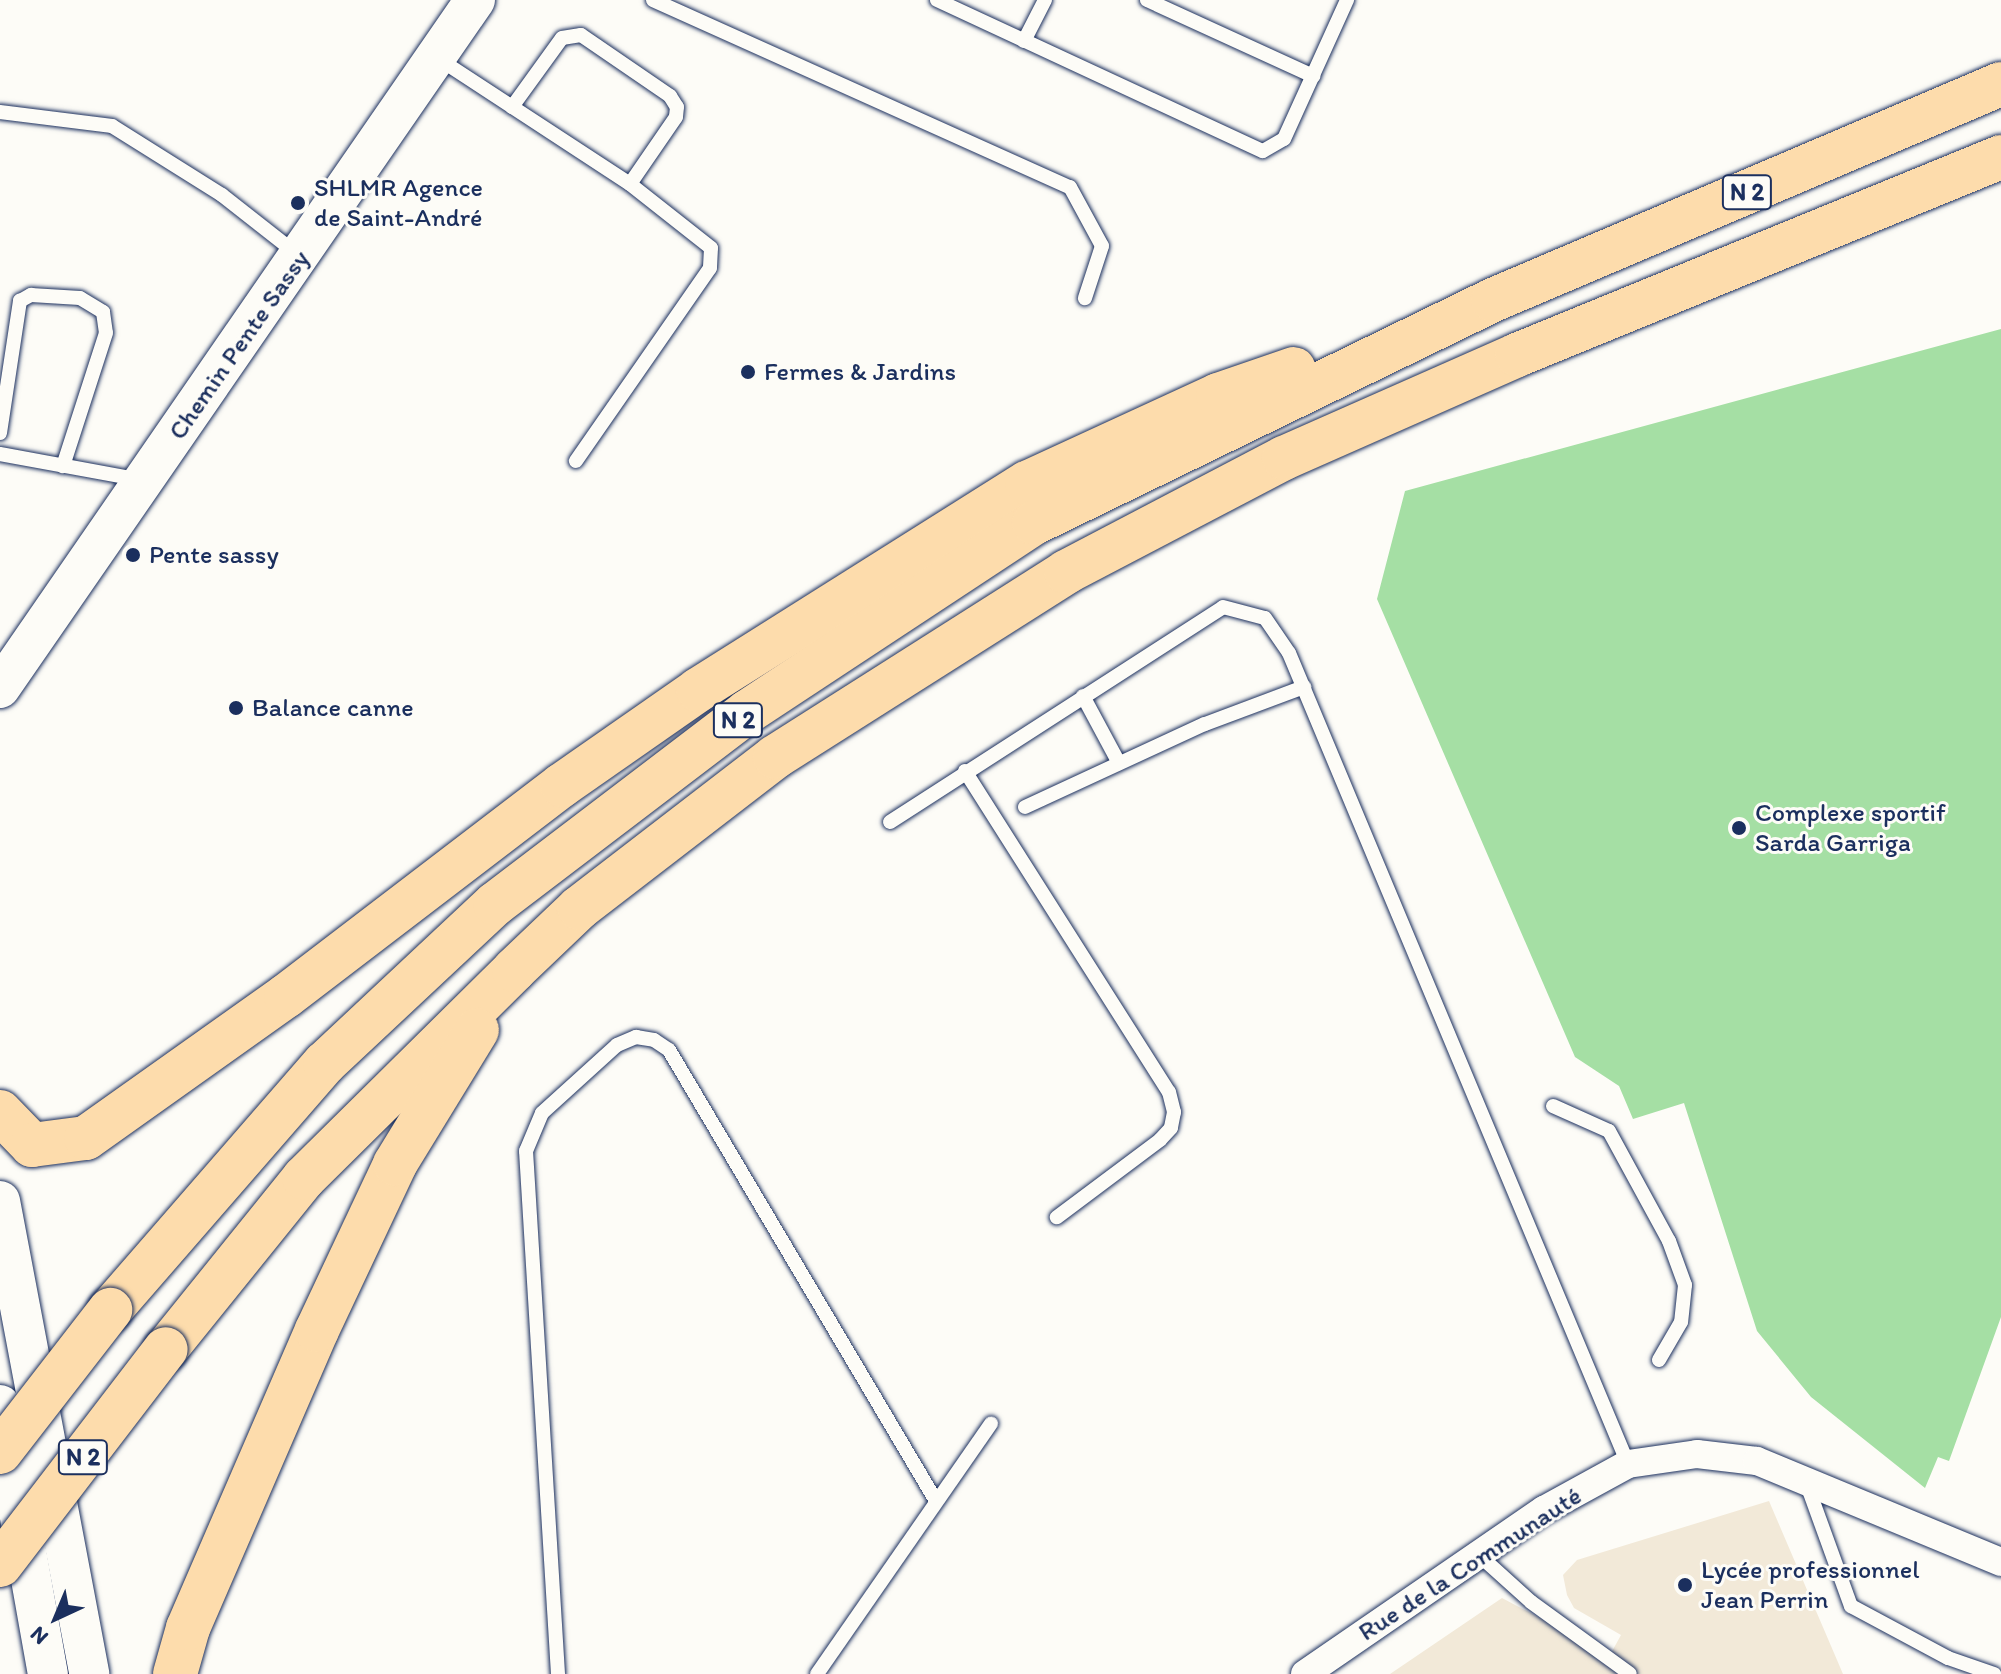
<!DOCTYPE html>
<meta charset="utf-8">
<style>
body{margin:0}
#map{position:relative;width:2001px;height:1674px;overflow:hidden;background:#fdfcf7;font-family:Itim,sans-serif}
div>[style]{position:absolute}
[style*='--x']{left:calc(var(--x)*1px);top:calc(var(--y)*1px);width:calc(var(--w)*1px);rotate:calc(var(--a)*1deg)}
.built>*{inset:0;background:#f2e9d8}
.green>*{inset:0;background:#a5dfa4}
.roads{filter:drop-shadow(0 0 2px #1b2f5e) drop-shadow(0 0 2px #1b2f5e)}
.service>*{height:14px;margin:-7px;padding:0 7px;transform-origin:7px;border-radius:7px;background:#fdfcf7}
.minor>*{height:28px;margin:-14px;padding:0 14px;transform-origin:14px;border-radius:14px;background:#fdfcf7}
.secondary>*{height:40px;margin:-20px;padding:0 20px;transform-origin:20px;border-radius:20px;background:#fdfcf7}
.trunk>*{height:44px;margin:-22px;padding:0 22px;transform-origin:22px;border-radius:22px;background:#fddcac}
.bridges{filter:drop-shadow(0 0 2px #1b2f5e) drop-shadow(0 0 2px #1b2f5e)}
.trunk-bridge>*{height:44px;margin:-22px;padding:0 22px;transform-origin:22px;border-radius:22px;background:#fddcac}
.dots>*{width:22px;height:22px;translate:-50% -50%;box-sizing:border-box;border:4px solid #fdfcf7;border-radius:50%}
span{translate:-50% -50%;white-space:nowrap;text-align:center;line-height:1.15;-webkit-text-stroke:6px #fdfcf7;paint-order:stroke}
.shield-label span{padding:2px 6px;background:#fdfcf7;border:2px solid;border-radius:6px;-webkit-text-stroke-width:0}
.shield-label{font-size:24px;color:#1b2f5e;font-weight:700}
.poi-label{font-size:26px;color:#1b2f5e}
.left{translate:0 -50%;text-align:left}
.street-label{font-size:26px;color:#1b2f5e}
.north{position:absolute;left:16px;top:1578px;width:80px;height:80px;-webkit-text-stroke:6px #fdfcf7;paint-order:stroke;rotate:224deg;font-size:22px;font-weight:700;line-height:32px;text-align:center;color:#1b2f5e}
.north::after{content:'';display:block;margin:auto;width:28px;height:36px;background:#1b2f5e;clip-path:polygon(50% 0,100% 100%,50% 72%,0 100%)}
</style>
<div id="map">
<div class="built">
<i style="clip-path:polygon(1769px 1501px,1843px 1674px,1390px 1674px,1502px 1598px,1610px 1655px,1621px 1635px,1574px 1608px,1567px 1595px,1563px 1575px,1577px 1560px)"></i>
</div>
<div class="green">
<i style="clip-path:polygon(2001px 329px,2001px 1317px,1949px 1461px,1938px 1457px,1925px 1488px,1811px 1397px,1757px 1331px,1684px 1103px,1633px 1119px,1619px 1086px,1575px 1057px,1377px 599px,1405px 491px)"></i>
</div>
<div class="roads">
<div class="service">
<i style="--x:653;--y:0;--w:457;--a:24.2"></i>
<i style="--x:1070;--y:187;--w:67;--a:61.5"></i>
<i style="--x:1102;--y:246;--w:55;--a:108.1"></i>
<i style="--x:937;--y:0;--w:359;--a:24.9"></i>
<i style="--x:1263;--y:151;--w:24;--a:-30"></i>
<i style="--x:1284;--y:139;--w:153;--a:-65.6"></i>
<i style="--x:1147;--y:0;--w:183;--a:24.6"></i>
<i style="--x:1024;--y:41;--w:46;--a:-62.9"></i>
<i style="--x:439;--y:59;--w:228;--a:33.2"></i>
<i style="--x:630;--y:184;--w:103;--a:38.3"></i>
<i style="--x:711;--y:248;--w:20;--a:93"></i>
<i style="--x:710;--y:268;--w:235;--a:124.8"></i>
<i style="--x:512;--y:107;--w:85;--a:-54.1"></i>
<i style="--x:562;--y:38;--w:19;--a:-9"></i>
<i style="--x:581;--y:35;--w:108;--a:34.4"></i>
<i style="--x:670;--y:96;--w:13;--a:58"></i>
<i style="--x:677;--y:107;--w:10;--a:96"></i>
<i style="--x:676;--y:117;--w:81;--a:124.5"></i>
<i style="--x:0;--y:112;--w:113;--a:7.1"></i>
<i style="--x:112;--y:126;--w:130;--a:32.1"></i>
<i style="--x:222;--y:195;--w:95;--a:38.2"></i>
<i style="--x:0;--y:433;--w:134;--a:-81.4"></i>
<i style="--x:20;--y:301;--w:13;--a:-29"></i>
<i style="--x:31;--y:295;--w:49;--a:3.5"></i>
<i style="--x:80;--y:298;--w:27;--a:31"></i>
<i style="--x:103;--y:312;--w:21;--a:82"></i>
<i style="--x:106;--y:333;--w:140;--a:107.9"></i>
<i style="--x:0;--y:454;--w:143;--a:10.4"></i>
<i style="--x:1083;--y:696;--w:76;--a:61.8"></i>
<i style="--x:965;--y:771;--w:380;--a:57.6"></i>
<i style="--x:1169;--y:1092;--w:21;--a:76"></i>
<i style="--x:1174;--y:1112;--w:16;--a:101"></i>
<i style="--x:1171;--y:1128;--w:16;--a:133"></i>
<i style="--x:1160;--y:1140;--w:129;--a:143.2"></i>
<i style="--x:1025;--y:807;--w:198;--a:-24.8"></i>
<i style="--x:1205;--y:724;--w:106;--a:-20.5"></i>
<i style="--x:890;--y:822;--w:396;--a:-32.8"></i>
<i style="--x:1223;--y:607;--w:43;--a:14.7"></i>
<i style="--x:1265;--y:618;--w:42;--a:55.6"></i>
<i style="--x:1289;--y:653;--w:879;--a:67.31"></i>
<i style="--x:1553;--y:1106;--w:61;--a:24.1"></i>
<i style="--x:1609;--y:1131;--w:125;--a:61.4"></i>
<i style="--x:1669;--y:1241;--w:47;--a:70"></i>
<i style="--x:1685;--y:1285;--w:37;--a:96"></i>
<i style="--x:1681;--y:1322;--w:44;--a:120.1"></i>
<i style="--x:1806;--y:1482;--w:132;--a:70.1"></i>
<i style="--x:1851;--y:1606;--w:110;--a:28.2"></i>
<i style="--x:1948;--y:1658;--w:49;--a:19.2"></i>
<i style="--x:1479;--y:1555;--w:70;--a:42.1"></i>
<i style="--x:1531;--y:1602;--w:122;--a:36"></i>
<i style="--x:558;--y:1674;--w:524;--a:-93.5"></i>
<i style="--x:526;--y:1151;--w:41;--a:-67.2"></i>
<i style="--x:542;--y:1113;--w:101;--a:-42.2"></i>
<i style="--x:617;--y:1045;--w:21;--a:-23"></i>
<i style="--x:636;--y:1037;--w:18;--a:9"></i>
<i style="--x:654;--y:1040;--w:18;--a:34"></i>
<i style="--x:669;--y:1050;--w:524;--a:59.37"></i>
<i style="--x:817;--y:1674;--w:305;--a:-55.2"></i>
</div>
<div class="minor">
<i style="--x:1305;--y:1674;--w:290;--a:-34.5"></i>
<i style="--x:1544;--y:1510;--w:96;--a:-28.7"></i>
<i style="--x:1628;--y:1464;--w:70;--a:-8.2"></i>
<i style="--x:1697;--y:1454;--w:60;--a:6.7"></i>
<i style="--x:1757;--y:1461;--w:264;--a:22.5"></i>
</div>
<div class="secondary">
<i style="--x:0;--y:688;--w:836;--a:-55.38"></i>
<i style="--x:0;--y:1201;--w:481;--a:79.3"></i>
<i style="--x:0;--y:1405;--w:273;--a:79.9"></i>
</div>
<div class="trunk">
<i style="--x:0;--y:1112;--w:46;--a:45.9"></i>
<i style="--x:32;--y:1145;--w:54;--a:-7.4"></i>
<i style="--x:86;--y:1138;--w:245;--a:-35.4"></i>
<i style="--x:286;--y:996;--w:347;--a:-37.4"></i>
<i style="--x:562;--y:785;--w:166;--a:-34.9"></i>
<i style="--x:698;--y:690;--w:389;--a:-32.2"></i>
<i style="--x:1027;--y:483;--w:210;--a:-24.7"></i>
<i style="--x:1218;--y:395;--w:80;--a:-18.9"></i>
<i style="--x:110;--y:1310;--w:327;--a:-49"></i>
<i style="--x:325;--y:1063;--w:233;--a:-43.1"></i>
<i style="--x:495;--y:904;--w:317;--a:-37.3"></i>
<i style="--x:747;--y:712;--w:344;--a:-33.4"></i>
<i style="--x:1034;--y:523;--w:510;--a:-25.91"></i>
<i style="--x:1493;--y:300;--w:552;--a:-23.04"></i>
<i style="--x:166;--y:1349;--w:220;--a:-51.1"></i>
<i style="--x:304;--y:1178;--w:296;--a:-44.7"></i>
<i style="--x:514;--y:970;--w:90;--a:-43.6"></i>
<i style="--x:579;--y:908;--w:247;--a:-37.6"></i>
<i style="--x:775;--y:757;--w:345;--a:-32.4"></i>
<i style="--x:1066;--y:572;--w:246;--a:-27.6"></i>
<i style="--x:1284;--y:458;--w:255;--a:-23.8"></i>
<i style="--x:1517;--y:355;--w:523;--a:-22.25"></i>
<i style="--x:175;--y:1674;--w:48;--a:-74.2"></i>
<i style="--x:188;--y:1628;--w:325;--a:-66.6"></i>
<i style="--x:317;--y:1330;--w:183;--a:-64.8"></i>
<i style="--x:395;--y:1164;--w:157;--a:-58.5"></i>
</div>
</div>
<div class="bridges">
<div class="trunk-bridge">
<i style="--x:0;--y:1452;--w:180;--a:-52.2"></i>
<i style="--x:0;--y:1565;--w:272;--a:-52.5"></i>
</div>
</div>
<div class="dots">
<i style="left:298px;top:203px;background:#1b2f5e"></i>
<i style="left:748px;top:372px;background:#1b2f5e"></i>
<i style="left:133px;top:555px;background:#1b2f5e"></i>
<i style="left:236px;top:708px;background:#1b2f5e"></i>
<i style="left:1739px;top:828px;background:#1b2f5e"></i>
<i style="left:1685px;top:1585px;background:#1b2f5e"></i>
</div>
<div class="shield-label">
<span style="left:1747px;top:192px">N 2</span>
<span style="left:738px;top:720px">N 2</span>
<span style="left:83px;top:1457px">N 2</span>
</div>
<div class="poi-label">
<span class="left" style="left:314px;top:203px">SHLMR Agence<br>de Saint-André</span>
<span class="left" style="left:764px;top:372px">Fermes &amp; Jardins</span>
<span class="left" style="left:149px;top:555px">Pente sassy</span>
<span class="left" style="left:252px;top:708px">Balance canne</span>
<span class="left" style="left:1755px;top:828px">Complexe sportif<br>Sarda Garriga</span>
<span class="left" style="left:1701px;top:1585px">Lycée professionnel<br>Jean Perrin</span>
</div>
<div class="street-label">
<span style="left:239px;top:345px;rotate:-55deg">Chemin Pente Sassy</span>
<span style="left:1470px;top:1564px;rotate:-33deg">Rue de la Communauté</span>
</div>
<div class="north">N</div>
</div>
